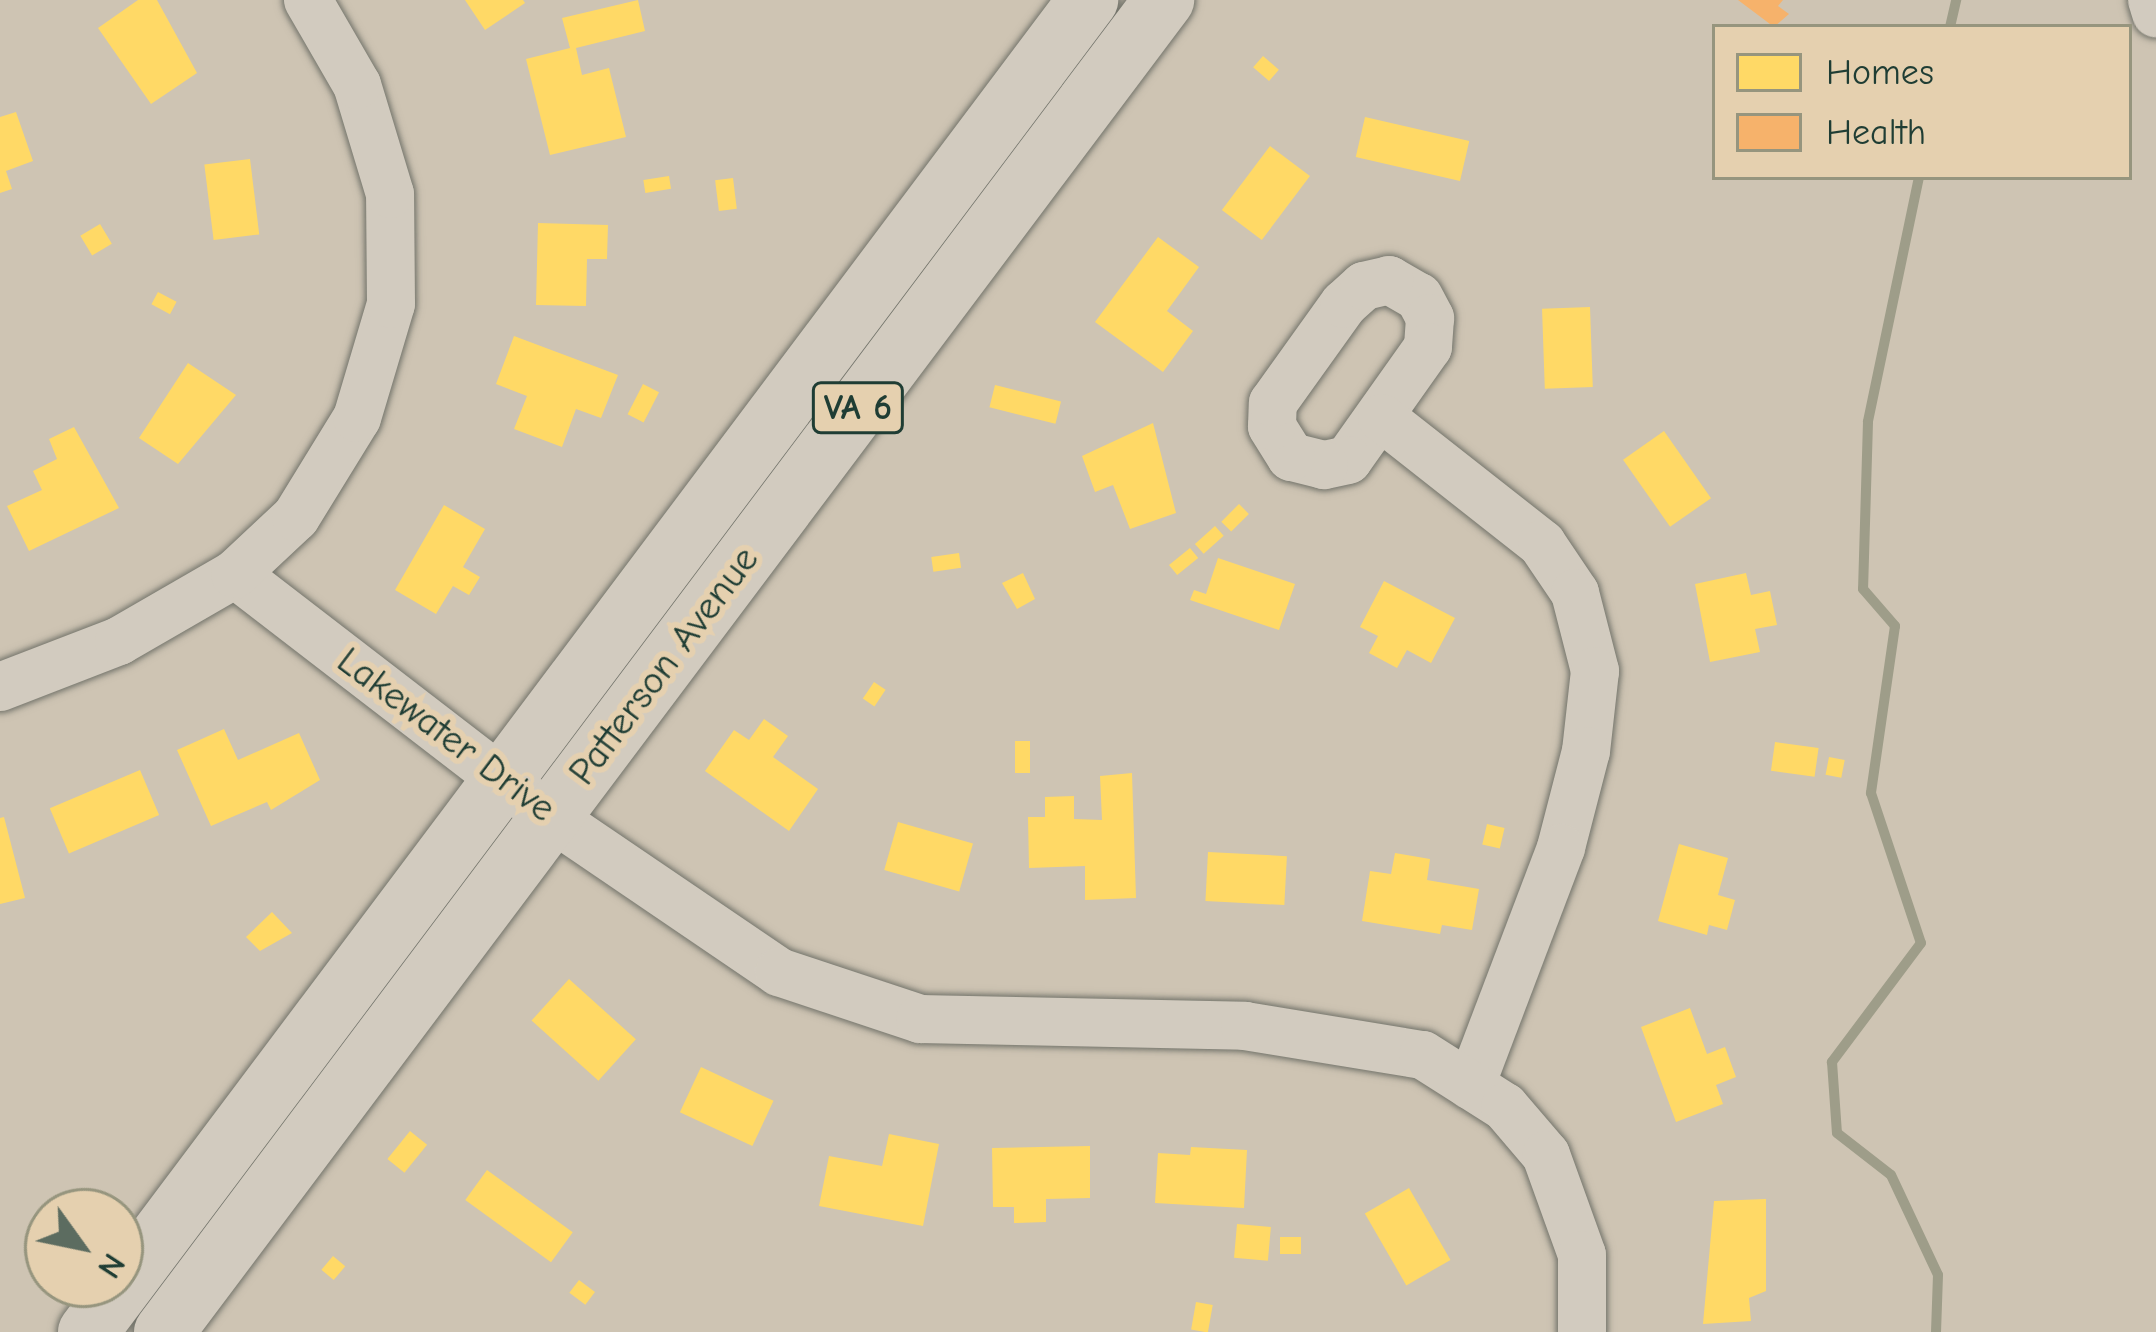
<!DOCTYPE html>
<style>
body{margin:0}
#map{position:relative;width:2156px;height:1332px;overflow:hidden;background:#cec4b3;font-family:"Comic Neue",sans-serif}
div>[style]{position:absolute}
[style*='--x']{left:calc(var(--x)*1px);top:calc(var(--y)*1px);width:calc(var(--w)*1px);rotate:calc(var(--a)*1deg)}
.homes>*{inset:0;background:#ffd966;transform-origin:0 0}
.health>*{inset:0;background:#f6b26b}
.stream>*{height:10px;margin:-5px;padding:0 5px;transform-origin:5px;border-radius:5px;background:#9e9d89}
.roads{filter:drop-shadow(0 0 3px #73746b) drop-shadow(0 0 3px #73746b)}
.minor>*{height:48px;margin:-24px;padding:0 24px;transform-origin:24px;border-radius:24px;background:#d2cbbf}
.major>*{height:60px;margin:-30px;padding:0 30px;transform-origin:30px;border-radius:30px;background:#d2cbbf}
span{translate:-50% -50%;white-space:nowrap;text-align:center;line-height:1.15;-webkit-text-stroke:12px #e5d0af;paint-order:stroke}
.shield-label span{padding:3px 9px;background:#e5d0af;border:3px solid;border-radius:9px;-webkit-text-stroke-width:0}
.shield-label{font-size:36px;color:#1f3d34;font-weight:700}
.street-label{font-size:39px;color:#1f3d34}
.legend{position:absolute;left:1712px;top:24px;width:420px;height:156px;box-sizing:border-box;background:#e5d0af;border:3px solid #96957e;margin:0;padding:15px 21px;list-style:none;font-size:36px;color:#1f3d34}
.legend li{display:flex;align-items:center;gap:24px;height:60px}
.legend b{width:60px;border:3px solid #96957e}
.north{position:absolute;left:24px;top:1188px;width:120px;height:120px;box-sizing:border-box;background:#e5d0af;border:3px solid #96957e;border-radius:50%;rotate:123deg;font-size:33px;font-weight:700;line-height:48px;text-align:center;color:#1f3d34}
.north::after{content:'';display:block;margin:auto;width:42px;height:54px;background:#5c6c60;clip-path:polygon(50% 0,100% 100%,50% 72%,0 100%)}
</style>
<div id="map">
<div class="homes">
<i style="clip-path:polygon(138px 0,157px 0,197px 73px,151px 104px,98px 28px)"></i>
<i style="clip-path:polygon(465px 0,523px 0,525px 3px,485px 30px)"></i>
<i style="clip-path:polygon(638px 0,645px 31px,576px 48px,582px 75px,609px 68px,626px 137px,550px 155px,526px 59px,570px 48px,562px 18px)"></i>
<i style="left:1263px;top:56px;width:21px;height:15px;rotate:41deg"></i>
<i style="clip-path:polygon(16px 112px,33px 161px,6px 171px,12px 189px,0 193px,0 117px)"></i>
<i style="left:1365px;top:117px;width:107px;height:41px;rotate:13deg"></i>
<i style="left:1270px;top:146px;width:50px;height:80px;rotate:37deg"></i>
<i style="left:250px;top:159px;width:76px;height:46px;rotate:83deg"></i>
<i style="left:669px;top:176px;width:13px;height:26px;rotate:81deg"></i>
<i style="left:733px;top:178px;width:31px;height:18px;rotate:83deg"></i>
<i style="clip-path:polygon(538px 223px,608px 225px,607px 259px,587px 259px,586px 306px,536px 305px)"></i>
<i style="left:100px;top:224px;width:23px;height:23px;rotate:59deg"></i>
<i style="clip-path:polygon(1158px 237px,1199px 267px,1167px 311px,1193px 331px,1163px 372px,1095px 322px)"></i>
<i style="left:158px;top:292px;width:21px;height:14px;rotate:28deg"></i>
<i style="left:1590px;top:307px;width:80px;height:48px;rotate:88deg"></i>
<i style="clip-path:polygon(514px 336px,618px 375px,601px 418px,576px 409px,562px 447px,514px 429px,527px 396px,496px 384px)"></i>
<i style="clip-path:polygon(188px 363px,236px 395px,178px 464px,139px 438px)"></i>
<i style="left:643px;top:384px;width:18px;height:34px;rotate:27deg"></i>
<i style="left:995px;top:385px;width:68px;height:23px;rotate:14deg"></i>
<i style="clip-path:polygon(1153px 423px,1176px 513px,1130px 529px,1113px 485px,1095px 492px,1082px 456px)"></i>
<i style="clip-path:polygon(74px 427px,119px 508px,29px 551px,7px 506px,42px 490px,33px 471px,57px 459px,49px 439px)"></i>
<i style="left:1664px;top:431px;width:82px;height:50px;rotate:55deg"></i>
<i style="left:1239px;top:504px;width:14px;height:25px;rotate:45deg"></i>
<i style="clip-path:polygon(444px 505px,485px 529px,463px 567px,480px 577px,469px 595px,453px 586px,436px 614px,395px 590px)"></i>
<i style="left:1215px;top:526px;width:13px;height:27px;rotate:48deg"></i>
<i style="left:1190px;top:548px;width:13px;height:27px;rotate:51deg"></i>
<i style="left:959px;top:553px;width:15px;height:28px;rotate:82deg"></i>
<i style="clip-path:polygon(1218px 558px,1295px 584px,1279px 630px,1190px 600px,1194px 590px,1206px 594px)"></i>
<i style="clip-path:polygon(1023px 573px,1035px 599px,1017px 609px,1002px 583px)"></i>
<i style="clip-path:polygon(1746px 573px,1751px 595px,1770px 591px,1777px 625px,1755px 629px,1760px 652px,1710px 662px,1695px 584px)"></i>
<i style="clip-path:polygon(1384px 581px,1455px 618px,1431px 663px,1407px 650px,1397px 668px,1369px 653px,1378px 636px,1360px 627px)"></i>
<i style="left:874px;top:682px;width:14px;height:20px;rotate:34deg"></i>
<i style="clip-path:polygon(764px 719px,788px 736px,773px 757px,818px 789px,789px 831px,705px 771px,734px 730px,749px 740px)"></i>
<i style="clip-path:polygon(224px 729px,238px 760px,299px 733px,320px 780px,271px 810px,267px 802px,211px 826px,177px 750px)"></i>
<i style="left:1015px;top:741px;width:15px;height:32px"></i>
<i style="left:1775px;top:742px;width:44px;height:29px;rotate:8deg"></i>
<i style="left:1829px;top:757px;width:16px;height:18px;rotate:11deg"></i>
<i style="left:140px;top:770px;width:49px;height:98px;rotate:67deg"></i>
<i style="clip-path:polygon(1132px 773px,1136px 898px,1085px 900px,1085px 866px,1029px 868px,1028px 817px,1045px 817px,1045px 797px,1074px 796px,1074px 819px,1102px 820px,1100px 776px)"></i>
<i style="clip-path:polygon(4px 817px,25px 898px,0 904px,0 818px)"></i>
<i style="left:898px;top:822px;width:78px;height:50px;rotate:16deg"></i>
<i style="left:1487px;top:824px;width:18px;height:21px;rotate:13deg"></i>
<i style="clip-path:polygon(1679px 844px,1728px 858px,1718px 895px,1735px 900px,1727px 930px,1709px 925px,1707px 935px,1658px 921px)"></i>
<i style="left:1208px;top:852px;width:79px;height:49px;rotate:3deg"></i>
<i style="clip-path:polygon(1395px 853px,1430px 859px,1427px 880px,1479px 889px,1472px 930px,1442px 925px,1440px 934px,1362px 921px,1370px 871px,1391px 874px)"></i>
<i style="clip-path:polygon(272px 912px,292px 933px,260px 951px,246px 937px)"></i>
<i style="left:569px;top:979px;width:90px;height:56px;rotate:42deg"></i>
<i style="clip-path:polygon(1690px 1008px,1707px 1054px,1725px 1047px,1736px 1077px,1716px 1085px,1723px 1104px,1676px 1122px,1641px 1027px)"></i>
<i style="left:701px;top:1067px;width:80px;height:50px;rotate:25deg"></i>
<i style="left:410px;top:1131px;width:22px;height:36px;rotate:39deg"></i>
<i style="clip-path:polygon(889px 1134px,939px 1144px,923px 1226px,819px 1206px,829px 1156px,882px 1166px)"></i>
<i style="clip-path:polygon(1090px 1146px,1090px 1198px,1046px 1199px,1046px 1222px,1014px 1223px,1014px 1207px,993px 1207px,992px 1148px)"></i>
<i style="clip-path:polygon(1191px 1147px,1247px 1150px,1244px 1208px,1155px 1203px,1158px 1153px,1190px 1155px)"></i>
<i style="left:487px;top:1170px;width:106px;height:37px;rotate:36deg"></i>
<i style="left:1409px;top:1188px;width:83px;height:51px;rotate:60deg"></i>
<i style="clip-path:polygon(1766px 1199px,1766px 1291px,1749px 1298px,1751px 1321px,1703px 1324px,1714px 1201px)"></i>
<i style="left:1237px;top:1224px;width:34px;height:34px;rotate:5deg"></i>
<i style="left:1280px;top:1237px;width:21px;height:17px"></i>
<i style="left:333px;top:1256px;width:16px;height:18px;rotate:40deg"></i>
<i style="left:579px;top:1280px;width:20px;height:16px;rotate:37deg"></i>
<i style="left:1196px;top:1302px;width:17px;height:28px;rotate:10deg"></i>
</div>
<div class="health">
<i style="clip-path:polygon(1738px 0,1783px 0,1778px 6px,1789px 14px,1774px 27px)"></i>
</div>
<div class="stream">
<i style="--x:1950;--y:27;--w:28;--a:-77"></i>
<i style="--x:1919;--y:177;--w:250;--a:101.8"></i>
<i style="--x:1868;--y:422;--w:167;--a:91.7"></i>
<i style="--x:1863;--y:589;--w:49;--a:49.1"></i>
<i style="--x:1895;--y:626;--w:169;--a:98.2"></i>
<i style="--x:1871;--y:793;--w:158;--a:71.6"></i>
<i style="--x:1921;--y:943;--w:149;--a:126.8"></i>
<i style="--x:1832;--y:1062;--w:71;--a:86"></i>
<i style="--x:1837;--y:1133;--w:68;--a:37.9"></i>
<i style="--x:1891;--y:1175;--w:110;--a:64.8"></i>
<i style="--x:1938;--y:1275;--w:57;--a:92"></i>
</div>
<div class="roads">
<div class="minor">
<i style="--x:2152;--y:0;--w:14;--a:73"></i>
<i style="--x:1389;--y:280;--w:34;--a:30"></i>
<i style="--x:1419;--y:297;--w:24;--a:62"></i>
<i style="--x:1430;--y:318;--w:29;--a:94"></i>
<i style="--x:1428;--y:347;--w:138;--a:125.3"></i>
<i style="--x:1348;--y:460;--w:25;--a:168"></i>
<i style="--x:1324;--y:465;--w:34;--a:-166"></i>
<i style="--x:1291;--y:457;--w:36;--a:-122"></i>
<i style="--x:1272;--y:426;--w:23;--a:-88"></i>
<i style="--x:1273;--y:403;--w:122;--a:-54.4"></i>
<i style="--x:1344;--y:304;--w:27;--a:-42"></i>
<i style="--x:1364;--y:286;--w:26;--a:-13"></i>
<i style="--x:1382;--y:418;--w:204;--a:38.2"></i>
<i style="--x:1542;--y:544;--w:59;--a:56"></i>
<i style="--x:1575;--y:593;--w:81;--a:75.6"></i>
<i style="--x:1595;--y:671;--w:81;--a:96.4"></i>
<i style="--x:1586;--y:751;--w:100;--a:104.5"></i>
<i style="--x:1561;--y:848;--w:254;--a:110.8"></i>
<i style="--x:235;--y:574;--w:399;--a:37.6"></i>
<i style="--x:551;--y:817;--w:276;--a:34.2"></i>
<i style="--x:779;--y:972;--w:149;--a:18.4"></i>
<i style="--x:920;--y:1019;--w:325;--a:1.2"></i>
<i style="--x:1245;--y:1026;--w:180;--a:9.3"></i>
<i style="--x:1423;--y:1055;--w:97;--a:32.4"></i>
<i style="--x:1505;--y:1107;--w:63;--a:49.5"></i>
<i style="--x:1546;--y:1155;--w:106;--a:70.2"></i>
<i style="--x:1582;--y:1255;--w:77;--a:90"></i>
<i style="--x:0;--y:687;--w:128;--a:-21.1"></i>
<i style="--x:119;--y:641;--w:134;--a:-30"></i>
<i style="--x:235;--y:574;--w:83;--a:-43.1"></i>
<i style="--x:296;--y:517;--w:116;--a:-58.4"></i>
<i style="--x:357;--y:418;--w:119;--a:-73.4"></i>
<i style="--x:391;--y:304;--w:110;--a:-90.5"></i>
<i style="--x:390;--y:194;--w:114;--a:-106.8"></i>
<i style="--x:357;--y:85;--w:98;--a:-120"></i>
</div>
<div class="major">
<i style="--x:88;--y:1332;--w:1666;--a:-53.1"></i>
<i style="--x:164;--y:1332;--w:1666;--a:-53.1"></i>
</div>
</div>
<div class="shield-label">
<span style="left:858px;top:408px">VA 6</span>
</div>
<div class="street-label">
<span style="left:664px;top:666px;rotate:-53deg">Patterson Avenue</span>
<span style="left:446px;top:735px;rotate:37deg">Lakewater Drive</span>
</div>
<ul class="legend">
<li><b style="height:33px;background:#ffd966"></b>Homes</li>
<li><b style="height:33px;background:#f6b26b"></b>Health</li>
</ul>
<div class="north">N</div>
</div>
